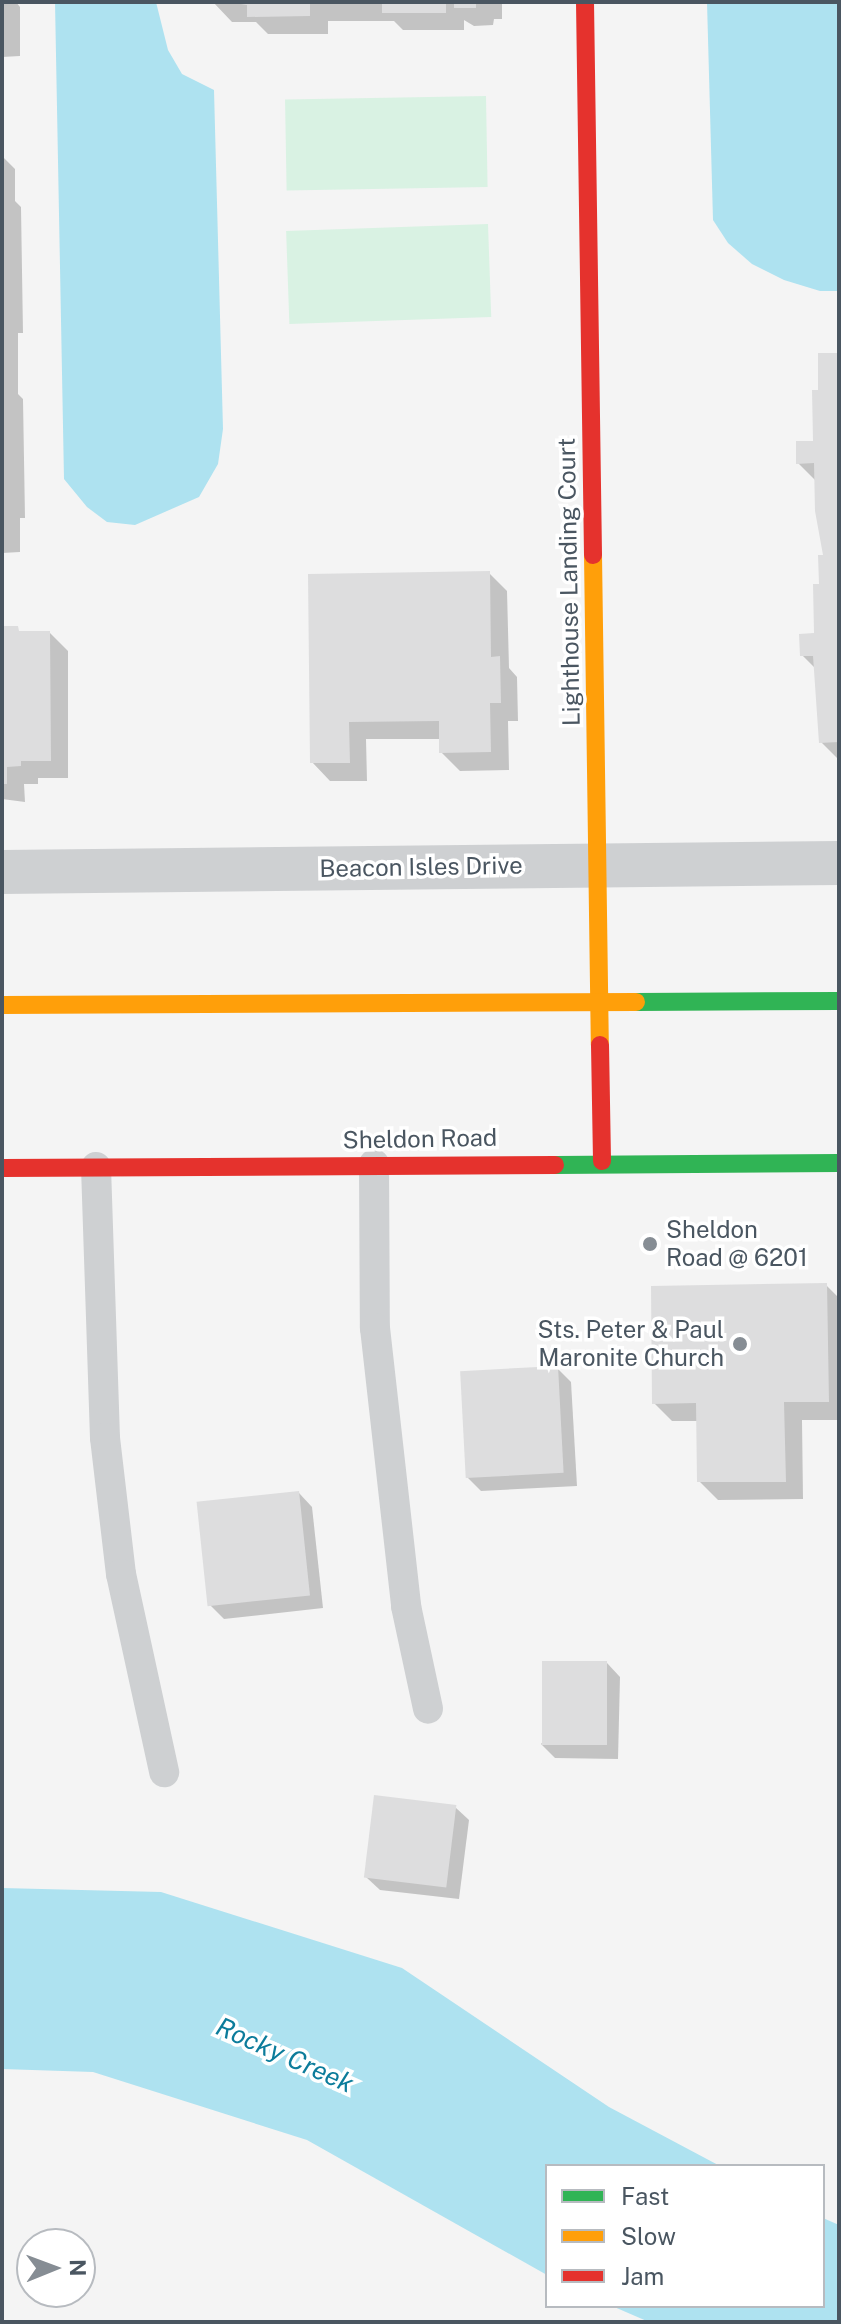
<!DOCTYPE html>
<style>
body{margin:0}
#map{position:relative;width:841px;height:2324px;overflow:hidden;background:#f4f4f4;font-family:"Public Sans",sans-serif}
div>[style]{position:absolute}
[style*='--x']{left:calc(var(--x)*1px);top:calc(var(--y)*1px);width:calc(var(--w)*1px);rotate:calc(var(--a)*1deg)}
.green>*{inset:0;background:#d9f2e3;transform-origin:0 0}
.water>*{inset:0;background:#aee2f0}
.shadow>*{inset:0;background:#0003}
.building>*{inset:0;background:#ddddde;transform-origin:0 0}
.lane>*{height:30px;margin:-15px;padding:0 15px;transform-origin:15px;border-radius:15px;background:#ced0d2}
.street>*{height:44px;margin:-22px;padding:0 22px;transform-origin:22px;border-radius:22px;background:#ced0d2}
.fast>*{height:18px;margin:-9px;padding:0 9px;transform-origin:9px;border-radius:9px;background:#30b455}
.slow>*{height:18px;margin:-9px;padding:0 9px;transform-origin:9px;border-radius:9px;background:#ff9f0a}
.jam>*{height:18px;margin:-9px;padding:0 9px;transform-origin:9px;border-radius:9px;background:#e5322d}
.dots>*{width:22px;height:22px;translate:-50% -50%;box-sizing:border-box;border:4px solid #fff;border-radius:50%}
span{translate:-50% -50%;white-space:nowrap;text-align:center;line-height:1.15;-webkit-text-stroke:7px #fff;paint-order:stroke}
.street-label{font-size:24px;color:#4a5661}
.poi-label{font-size:24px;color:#4a5661}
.left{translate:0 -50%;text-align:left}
.right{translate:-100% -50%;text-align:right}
.water-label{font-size:26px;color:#0c7c9b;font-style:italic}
.frame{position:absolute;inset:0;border:4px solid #4a5661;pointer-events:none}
.legend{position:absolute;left:545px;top:2164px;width:280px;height:144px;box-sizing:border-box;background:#fff;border:2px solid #b7bbc0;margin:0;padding:10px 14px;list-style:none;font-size:24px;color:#4a5661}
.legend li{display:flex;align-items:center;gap:16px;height:40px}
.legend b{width:40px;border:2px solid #b7bbc0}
.north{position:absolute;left:16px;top:2228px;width:80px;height:80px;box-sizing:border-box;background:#fff;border:2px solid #b7bbc0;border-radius:50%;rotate:89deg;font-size:22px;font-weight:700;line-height:32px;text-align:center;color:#4a5661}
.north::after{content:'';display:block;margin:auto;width:28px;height:36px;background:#868d94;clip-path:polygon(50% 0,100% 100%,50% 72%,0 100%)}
</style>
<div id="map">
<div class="green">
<i style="left:486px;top:96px;width:91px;height:201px;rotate:89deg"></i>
<i style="left:488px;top:224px;width:93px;height:202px;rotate:88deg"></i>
</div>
<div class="water">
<i style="clip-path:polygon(55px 2px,156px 2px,168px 50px,182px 74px,214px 90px,223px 429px,218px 464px,199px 497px,135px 525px,107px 522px,87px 507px,64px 479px)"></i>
<i style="clip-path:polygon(707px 2px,839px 2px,839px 291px,820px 291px,784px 280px,752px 264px,728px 243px,713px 220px)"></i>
<i style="clip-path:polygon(2px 1888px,161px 1892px,402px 1968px,609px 2107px,720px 2166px,547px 2166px,547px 2275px,307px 2140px,93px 2072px,2px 2069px)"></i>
<i style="clip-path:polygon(823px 2218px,839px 2225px,839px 2322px,649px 2322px,612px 2306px,823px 2306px)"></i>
</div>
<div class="shadow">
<i style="clip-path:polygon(2px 2px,16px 2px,20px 7px,20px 56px,2px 57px)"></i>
<i style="clip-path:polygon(213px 2px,502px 2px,502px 19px,494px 19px,493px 25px,474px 26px,464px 20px,464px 30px,403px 30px,394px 21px,328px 21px,328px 34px,268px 34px,256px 22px,232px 22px)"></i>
<i style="clip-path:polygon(2px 156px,15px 169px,15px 201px,21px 207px,23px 333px,18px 333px,18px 394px,23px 399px,25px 518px,20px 518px,20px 552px,2px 553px)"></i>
<i style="clip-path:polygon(839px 355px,839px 760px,821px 742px,816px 669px,802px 655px,816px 635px,825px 557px,816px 481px,798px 463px,815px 443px,820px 392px)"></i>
<i style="clip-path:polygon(489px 573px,507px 591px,509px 668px,517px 677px,518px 721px,508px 721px,509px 770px,460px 771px,441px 752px,441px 739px,366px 739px,367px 781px,330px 781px,312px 762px,310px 576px)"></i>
<i style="clip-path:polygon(2px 630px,50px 633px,68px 651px,68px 778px,38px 778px,38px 784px,24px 784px,25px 802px,2px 799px)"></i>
<i style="clip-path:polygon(826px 1285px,839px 1298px,839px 1420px,802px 1420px,803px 1499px,718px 1500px,699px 1481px,698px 1421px,672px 1421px,654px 1403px)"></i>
<i style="clip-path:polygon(557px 1368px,571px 1382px,577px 1486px,481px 1491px,467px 1477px)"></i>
<i style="clip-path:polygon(299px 1493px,312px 1507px,323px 1608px,224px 1619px,210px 1605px)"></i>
<i style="clip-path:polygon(607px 1663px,620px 1677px,618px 1759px,555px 1758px,541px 1744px)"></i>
<i style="clip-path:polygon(455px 1807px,469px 1820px,459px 1899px,380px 1890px,366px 1877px)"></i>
</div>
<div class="building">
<i style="clip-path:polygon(228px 2px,310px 2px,310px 16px,247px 17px,247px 5px)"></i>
<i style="left:382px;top:2px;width:64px;height:11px"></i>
<i style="left:454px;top:2px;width:22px;height:6px"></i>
<i style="clip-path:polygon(818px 353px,839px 353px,839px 742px,819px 743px,813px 656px,800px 656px,799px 634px,814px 633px,813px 584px,819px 584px,818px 555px,823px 555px,815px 511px,814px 463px,796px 464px,796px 441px,813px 441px,812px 390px,818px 390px)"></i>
<i style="clip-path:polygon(490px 571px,491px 657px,500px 656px,501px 703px,490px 703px,491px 752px,439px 753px,439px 721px,349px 722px,350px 763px,310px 763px,308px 574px)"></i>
<i style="clip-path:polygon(2px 626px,18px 626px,19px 631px,50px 631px,51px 761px,21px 761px,21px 766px,7px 767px,7px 784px,2px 784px)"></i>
<i style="clip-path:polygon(827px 1283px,829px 1402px,784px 1402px,786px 1482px,697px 1482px,696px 1403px,652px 1404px,651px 1286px)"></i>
<i style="left:558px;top:1366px;width:107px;height:98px;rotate:87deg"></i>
<i style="left:299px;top:1491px;width:105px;height:103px;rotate:84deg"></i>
<i style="left:542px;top:1661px;width:65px;height:84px"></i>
<i style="left:374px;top:1795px;width:83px;height:83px;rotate:7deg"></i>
</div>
<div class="lane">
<i style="--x:374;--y:1164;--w:164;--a:89.7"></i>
<i style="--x:375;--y:1328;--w:280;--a:83.6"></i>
<i style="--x:406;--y:1606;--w:105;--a:77.9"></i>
<i style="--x:96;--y:1167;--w:271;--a:88.1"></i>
<i style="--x:105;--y:1438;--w:137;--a:83.3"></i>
<i style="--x:121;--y:1574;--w:203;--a:77.7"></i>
</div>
<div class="street">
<i style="--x:2;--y:872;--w:837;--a:-0.62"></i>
</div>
<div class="fast">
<i style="--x:636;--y:1002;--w:203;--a:-0.3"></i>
<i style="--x:555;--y:1165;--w:284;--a:-0.4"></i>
</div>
<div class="slow">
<i style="--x:593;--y:555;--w:490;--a:89.2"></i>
<i style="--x:2;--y:1005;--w:634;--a:-0.27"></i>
</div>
<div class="jam">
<i style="--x:585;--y:2;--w:553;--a:89.17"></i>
<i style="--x:600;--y:1045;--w:116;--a:89"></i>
<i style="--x:2;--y:1168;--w:553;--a:-0.31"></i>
</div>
<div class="dots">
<i style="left:650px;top:1244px;background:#868d94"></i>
<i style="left:740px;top:1344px;background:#868d94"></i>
</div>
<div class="street-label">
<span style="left:569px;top:582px;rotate:-91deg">Lighthouse Landing Court</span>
<span style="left:421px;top:867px;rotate:-1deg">Beacon Isles Drive</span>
<span style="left:420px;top:1139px;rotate:-1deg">Sheldon Road</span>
</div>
<div class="poi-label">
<span class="left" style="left:666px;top:1244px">Sheldon<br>Road @ 6201</span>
<span class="right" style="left:724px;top:1344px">Sts. Peter &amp; Paul<br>Maronite Church</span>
</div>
<div class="water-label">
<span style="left:285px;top:2055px;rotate:24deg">Rocky Creek</span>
</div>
<div class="frame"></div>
<ul class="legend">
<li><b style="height:10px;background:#30b455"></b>Fast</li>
<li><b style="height:10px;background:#ff9f0a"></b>Slow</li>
<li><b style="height:10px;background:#e5322d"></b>Jam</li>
</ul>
<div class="north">N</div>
</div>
